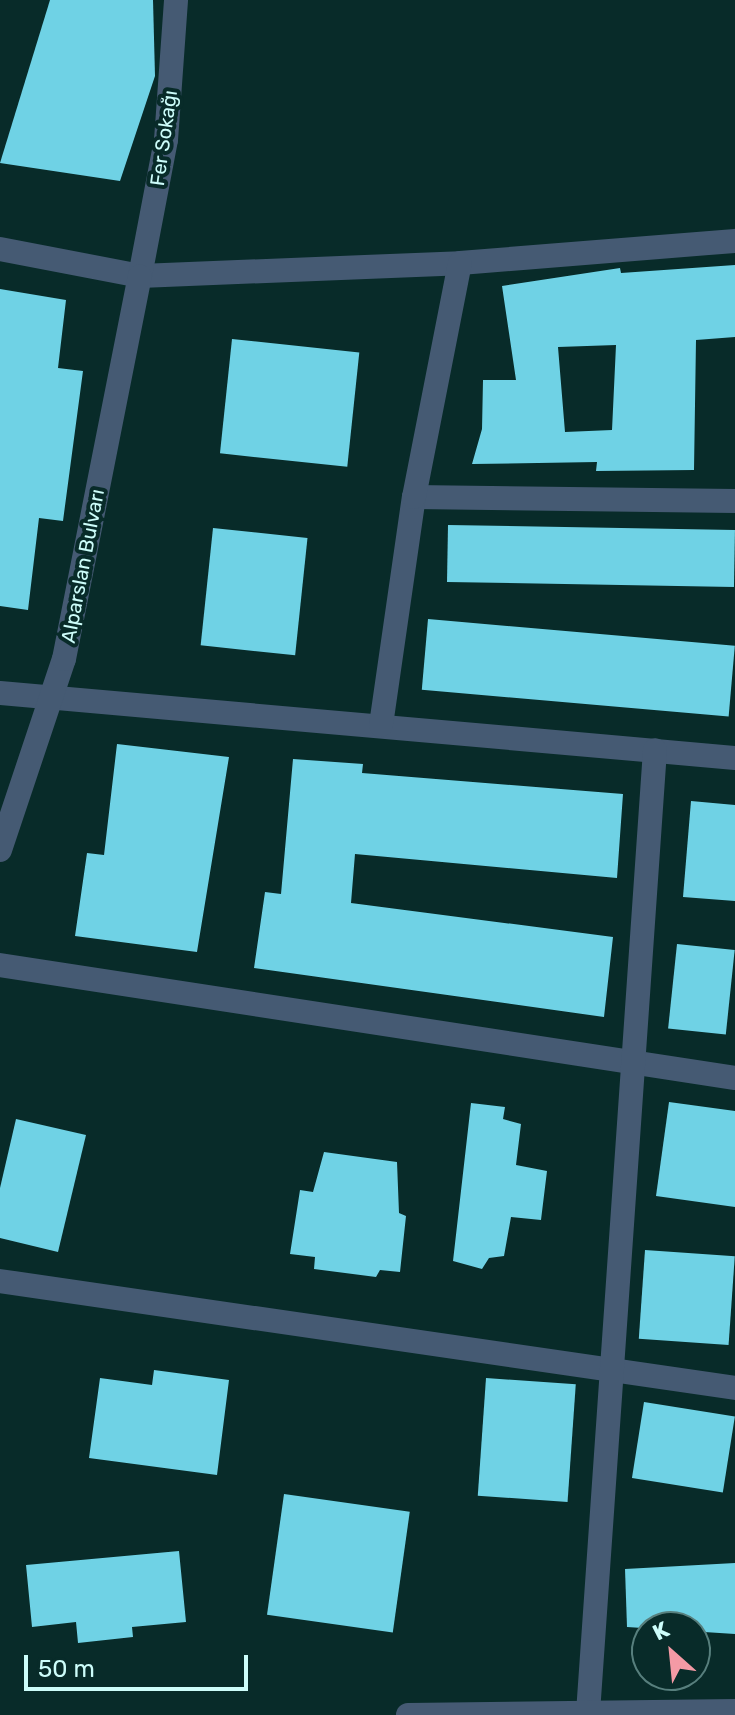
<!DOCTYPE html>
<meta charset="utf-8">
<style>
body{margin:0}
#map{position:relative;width:735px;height:1715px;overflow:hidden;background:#082b29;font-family:Rubik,sans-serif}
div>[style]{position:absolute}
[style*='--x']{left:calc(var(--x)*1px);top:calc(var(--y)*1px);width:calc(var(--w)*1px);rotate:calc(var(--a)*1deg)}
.building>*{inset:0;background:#6fd2e5;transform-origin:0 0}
.minor>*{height:24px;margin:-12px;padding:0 12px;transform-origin:12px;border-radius:12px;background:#455a73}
.tertiary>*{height:24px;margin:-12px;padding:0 12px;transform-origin:12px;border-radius:12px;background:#455a73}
span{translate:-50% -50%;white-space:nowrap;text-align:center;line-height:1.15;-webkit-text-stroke:8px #082b29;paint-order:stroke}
.street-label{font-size:20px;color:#cdfdfa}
.north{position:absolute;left:631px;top:1611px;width:80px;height:80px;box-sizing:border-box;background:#082b29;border:2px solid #577f7d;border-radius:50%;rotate:333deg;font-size:22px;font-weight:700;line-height:32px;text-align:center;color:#cdfdfa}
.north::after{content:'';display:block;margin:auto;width:28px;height:36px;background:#f49aa5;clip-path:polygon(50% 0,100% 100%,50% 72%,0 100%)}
.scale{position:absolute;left:24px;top:1655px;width:224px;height:36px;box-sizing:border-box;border:4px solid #cdfdfa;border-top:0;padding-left:10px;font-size:24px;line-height:28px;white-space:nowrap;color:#cdfdfa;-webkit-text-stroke:6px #082b29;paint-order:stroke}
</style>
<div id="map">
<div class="building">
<i style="clip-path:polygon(50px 0,153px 0,155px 76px,120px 181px,0 163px)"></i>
<i style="clip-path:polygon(evenodd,735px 265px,735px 337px,696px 340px,694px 470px,596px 471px,597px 462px,472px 464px,482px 429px,483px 380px,516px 380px,502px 286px,620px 268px,621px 273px,735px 265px,616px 345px,612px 430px,565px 432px,558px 347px,616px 345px)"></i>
<i style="clip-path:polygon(0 289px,66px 300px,58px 368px,83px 371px,63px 521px,39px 518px,28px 610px,0 606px)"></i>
<i style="left:232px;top:339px;width:128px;height:115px;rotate:6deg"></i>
<i style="left:448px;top:525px;width:287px;height:57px;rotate:1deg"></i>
<i style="left:213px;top:528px;width:95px;height:118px;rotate:6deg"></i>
<i style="left:428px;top:619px;width:308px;height:71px;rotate:5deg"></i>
<i style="clip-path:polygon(117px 744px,229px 757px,197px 952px,75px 936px,87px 853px,104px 855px)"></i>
<i style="clip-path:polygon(293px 759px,363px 764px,362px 773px,623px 794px,617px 878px,355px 854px,351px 903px,613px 937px,604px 1017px,254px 968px,265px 892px,281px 894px)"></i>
<i style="clip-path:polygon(691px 801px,735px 805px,735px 901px,683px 897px)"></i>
<i style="left:677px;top:944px;width:58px;height:85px;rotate:6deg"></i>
<i style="clip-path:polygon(669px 1102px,735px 1111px,735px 1207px,656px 1196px)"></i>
<i style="clip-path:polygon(471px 1103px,505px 1107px,503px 1119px,521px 1124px,516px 1165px,547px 1171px,541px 1220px,511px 1217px,504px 1256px,489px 1258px,482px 1269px,453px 1261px)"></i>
<i style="clip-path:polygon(16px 1119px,86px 1135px,58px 1252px,0 1238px,0 1188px)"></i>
<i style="clip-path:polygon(324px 1152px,397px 1162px,399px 1213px,406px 1216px,400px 1272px,380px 1270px,376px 1277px,314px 1269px,315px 1257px,290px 1254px,300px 1190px,313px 1192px)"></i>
<i style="left:645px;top:1250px;width:90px;height:89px;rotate:4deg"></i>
<i style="clip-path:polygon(154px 1370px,229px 1380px,217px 1475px,89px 1458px,100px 1378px,152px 1385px)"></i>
<i style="left:486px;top:1378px;width:90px;height:118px;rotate:4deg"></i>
<i style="left:644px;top:1402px;width:92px;height:77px;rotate:9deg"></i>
<i style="left:284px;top:1494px;width:127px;height:122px;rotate:8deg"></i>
<i style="clip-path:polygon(179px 1551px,186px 1622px,132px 1627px,133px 1637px,78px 1643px,76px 1622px,32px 1627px,26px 1565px)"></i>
<i style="clip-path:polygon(735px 1563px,735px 1634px,627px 1627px,625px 1569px)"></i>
</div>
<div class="minor">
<i style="--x:0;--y:249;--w:143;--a:10.9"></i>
<i style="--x:140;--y:276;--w:320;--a:-2.3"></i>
<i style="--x:460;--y:263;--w:276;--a:-4.6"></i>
<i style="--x:140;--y:276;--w:138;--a:-79.2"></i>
<i style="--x:166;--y:140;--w:140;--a:-85.9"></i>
<i style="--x:414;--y:497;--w:321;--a:0.7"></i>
<i style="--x:0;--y:693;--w:738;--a:5.05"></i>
<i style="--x:381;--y:725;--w:230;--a:-81.8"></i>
<i style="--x:414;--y:497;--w:238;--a:-78.9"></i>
<i style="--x:0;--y:965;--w:744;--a:8.74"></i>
<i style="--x:0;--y:1281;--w:743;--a:8.28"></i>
<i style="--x:588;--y:1713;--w:965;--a:-86.02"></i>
<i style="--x:408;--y:1715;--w:327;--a:-0.7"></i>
</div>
<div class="tertiary">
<i style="--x:0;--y:850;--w:201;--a:-71.5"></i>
<i style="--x:64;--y:659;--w:390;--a:-78.8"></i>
</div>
<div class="street-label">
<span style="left:164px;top:138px;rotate:-82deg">Fer Sokağı</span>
<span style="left:83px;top:566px;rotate:-79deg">Alparslan Bulvarı</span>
</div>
<div class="north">K</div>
<div class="scale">50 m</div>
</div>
